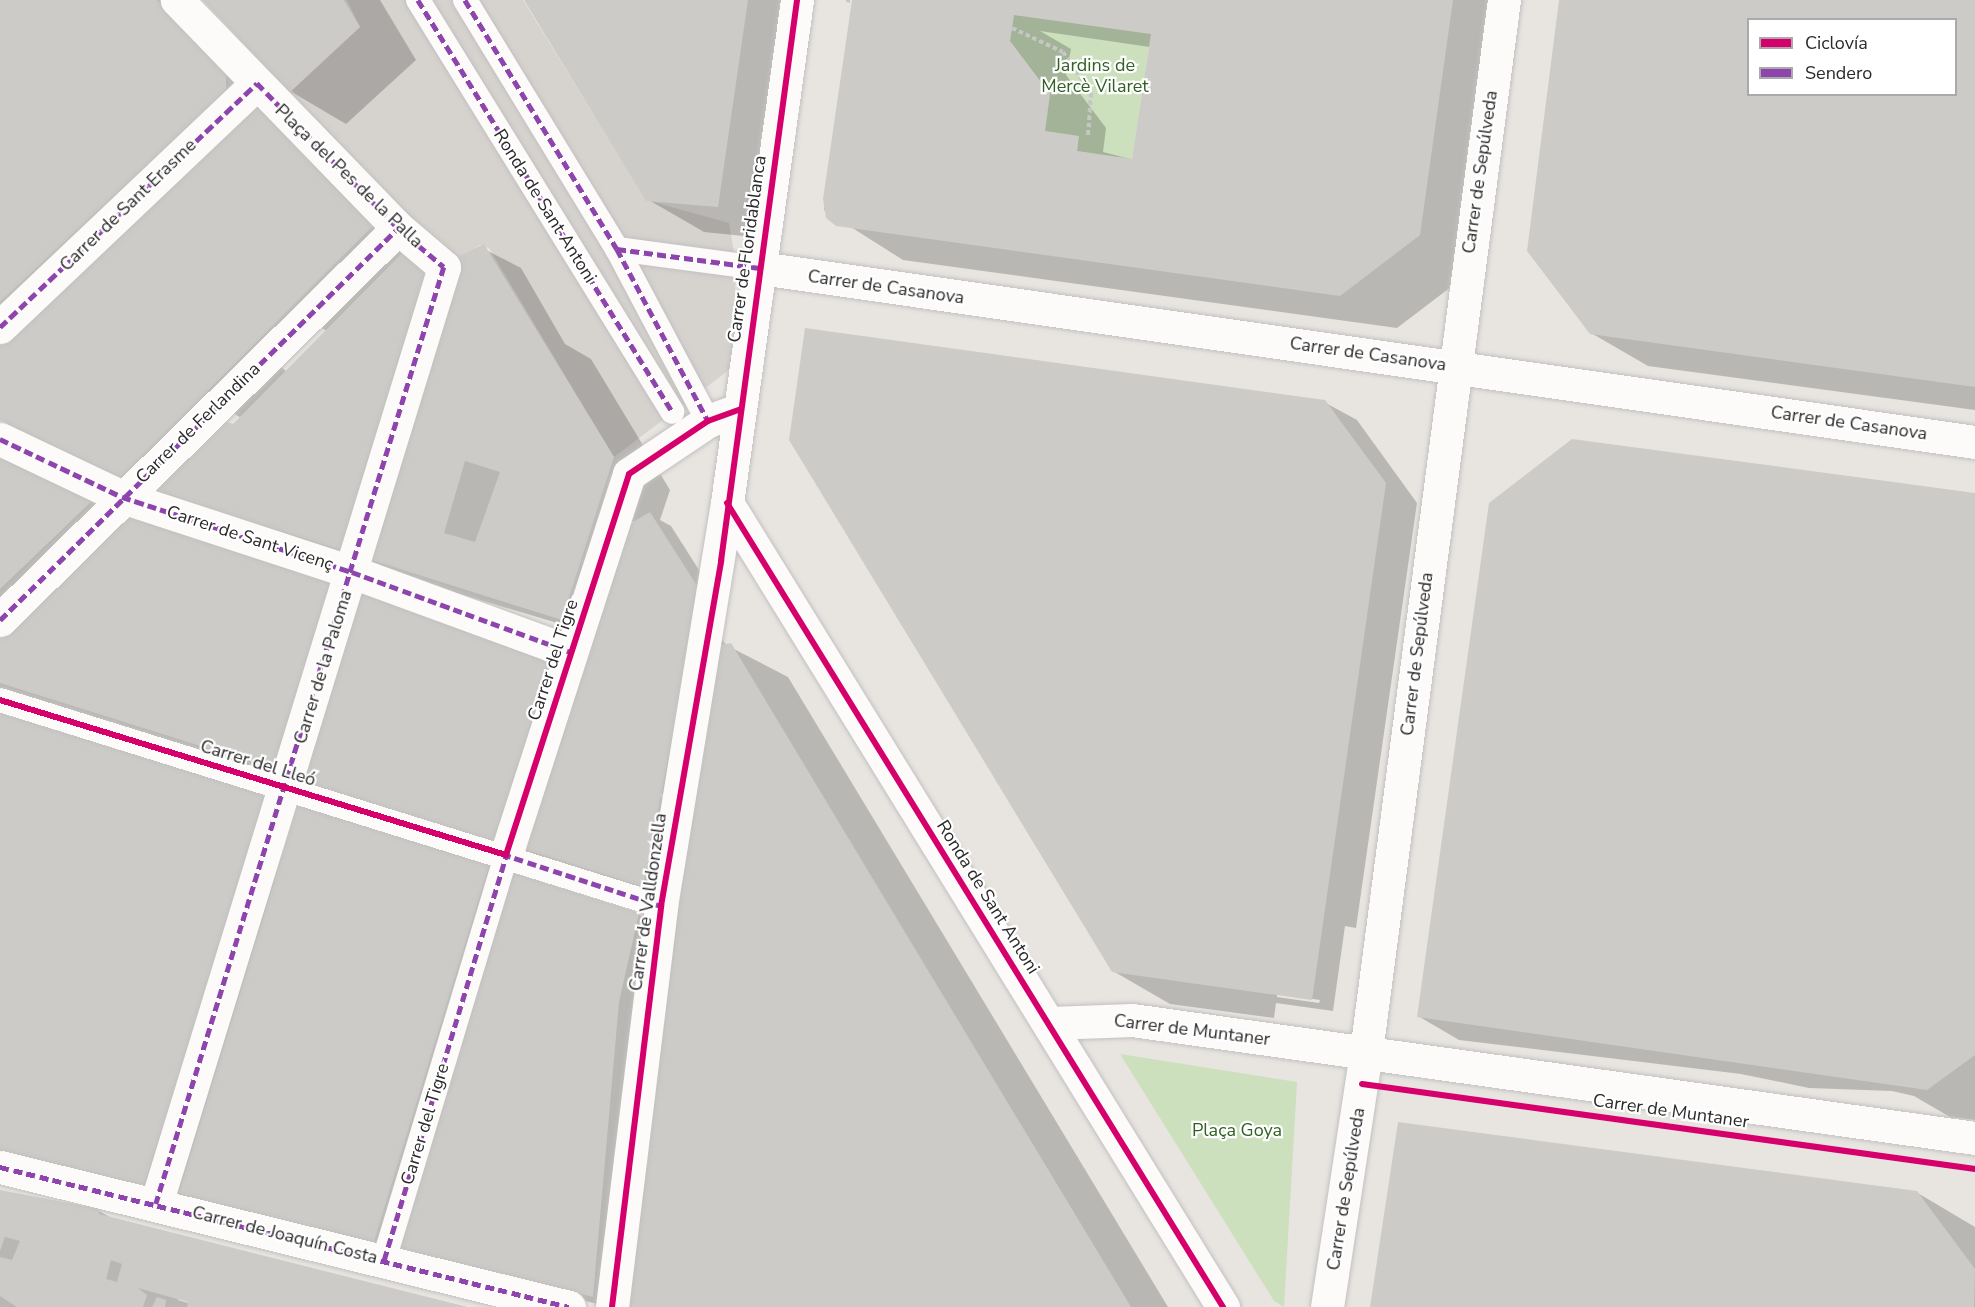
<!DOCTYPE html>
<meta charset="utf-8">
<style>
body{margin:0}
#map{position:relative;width:1975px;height:1307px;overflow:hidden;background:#e8e5e1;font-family:"Nunito Sans",sans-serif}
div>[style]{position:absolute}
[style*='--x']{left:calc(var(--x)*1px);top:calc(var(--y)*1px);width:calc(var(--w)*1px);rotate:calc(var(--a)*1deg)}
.green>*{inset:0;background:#cce0bd}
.plaza>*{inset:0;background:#d6d3cf}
.shadow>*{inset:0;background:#0003}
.building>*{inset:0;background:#cdcbc8;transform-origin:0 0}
.path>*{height:4px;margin-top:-2px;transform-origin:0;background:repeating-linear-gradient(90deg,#c6c6c5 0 4.5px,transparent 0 7.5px)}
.roads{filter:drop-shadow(0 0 2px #c2c1c0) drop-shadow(0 0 2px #c2c1c0)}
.pedestrian>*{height:24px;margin:-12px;padding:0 12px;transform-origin:12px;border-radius:12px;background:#fcfbfa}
.minor>*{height:33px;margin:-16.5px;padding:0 16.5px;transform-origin:16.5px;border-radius:16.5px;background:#fcfbfa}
.tertiary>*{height:33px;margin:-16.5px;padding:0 16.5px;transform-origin:16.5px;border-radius:16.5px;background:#fcfbfa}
.secondary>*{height:33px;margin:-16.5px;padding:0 16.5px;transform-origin:16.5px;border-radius:16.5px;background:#fcfbfa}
.quiet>*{height:4.5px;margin-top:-2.25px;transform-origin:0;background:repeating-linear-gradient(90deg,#8e44ad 0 9px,transparent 0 13.5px)}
.cycleway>*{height:6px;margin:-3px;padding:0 3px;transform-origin:3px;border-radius:3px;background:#d6006c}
span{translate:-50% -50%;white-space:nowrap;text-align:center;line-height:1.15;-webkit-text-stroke:4.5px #fff;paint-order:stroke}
.park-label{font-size:18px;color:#306022}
.street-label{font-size:18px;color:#2a2a2a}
.legend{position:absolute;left:1747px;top:18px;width:210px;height:78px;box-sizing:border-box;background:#fff;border:2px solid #aaa;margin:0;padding:8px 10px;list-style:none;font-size:18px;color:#2a2a2a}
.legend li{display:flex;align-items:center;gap:12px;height:30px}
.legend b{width:30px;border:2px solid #aaa}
</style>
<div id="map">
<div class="green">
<i style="clip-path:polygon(1014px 15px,1151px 34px,1132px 159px,1077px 151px,1079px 136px,1045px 131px,1050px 94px,1010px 41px)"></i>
<i style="clip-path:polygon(1120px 1054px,1297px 1082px,1284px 1307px,1274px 1301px)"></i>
</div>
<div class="plaza">
<i style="clip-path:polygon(347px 0,523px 0,646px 200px,729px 223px,736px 264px,733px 367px,614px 457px,489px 248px,480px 245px,444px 267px,289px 93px,360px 27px)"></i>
</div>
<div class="shadow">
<i style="clip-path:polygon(evenodd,0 0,181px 0,201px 21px,196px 27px,257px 91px,257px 107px,296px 130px,416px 247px,409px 253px,453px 283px,461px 257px,480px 247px,521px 268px,565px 344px,591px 359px,670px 490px,660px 520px,671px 526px,722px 606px,717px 631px,726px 645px,788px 677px,1168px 1307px,610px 1307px,431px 1263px,428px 1273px,323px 1246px,285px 1224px,279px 1223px,276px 1234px,231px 1223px,205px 1208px,201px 1218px,76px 1187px,51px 1173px,0 1160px,0 714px,269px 797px,290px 809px,248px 956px,299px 804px,489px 863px,510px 876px,490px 953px,514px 875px,638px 914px,673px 934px,677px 911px,580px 880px,556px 866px,553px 876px,505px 861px,459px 837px,457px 845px,361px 815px,302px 781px,266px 771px,263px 780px,191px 758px,166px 743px,132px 733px,130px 739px,21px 703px,0 690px,0 627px,5px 630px,28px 608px,19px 604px,0 622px,0 457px,120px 516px,124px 512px,338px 578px,361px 591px,556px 652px,579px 665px,620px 531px,635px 522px,620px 516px,584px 631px,403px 577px,401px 582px,340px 563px,305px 543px,179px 507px,0 420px,0 0,220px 86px,255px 106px,253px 108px,220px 86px,0 0,320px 327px,327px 331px,287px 372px,281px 367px,320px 327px,0 0,224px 407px,241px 418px,233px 426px,212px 419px,224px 407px,0 0,686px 641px,720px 661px,720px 664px,684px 643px,686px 641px,0 0,582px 770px,669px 796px,668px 799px,582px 773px,582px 770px,0 0,682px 809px,694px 813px,686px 856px,674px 850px,682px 809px,0 0,471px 1000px,460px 1051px,465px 1055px,459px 1055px,471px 1000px,0 0,639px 1023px,662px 1029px,651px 1123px,641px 1117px,646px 1070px,635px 1064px,639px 1023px,0 0,437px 1112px,440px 1113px,431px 1143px,427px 1141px,437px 1112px)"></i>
<i style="clip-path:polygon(203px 0,380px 0,416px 60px,346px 124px,290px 91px)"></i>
<i style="clip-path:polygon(526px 0,809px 0,774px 239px,704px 232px,647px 199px)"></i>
<i style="clip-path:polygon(evenodd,853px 0,1513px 0,1476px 268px,1397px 328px,903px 260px,824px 210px,853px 0,1040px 31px,1150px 47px,1134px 160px,1103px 152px,1106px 128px,1066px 75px,1071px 49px,1040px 31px)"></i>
<i style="clip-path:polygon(evenodd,1562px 0,1975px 0,1975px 410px,1648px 366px,1591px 333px,1562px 0,1748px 20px,1956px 20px,1956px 94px,1748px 94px,1748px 20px)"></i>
<i style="clip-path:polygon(evenodd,1324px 402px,1357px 420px,1417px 503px,1356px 928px,1345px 926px,1333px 1011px,1276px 1003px,1274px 1018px,1170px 1004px,1113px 971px,1324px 402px,1277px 994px,1320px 1000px,1319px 1003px,1277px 997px,1277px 994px)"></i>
<i style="clip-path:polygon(1572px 441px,1975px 494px,1975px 1120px,1950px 1117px,1914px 1096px,1892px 1091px,1809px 1088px,1741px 1074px,1459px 1040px,1418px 1016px,1490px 503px)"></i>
<i style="clip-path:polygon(evenodd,0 1191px,99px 1211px,115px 1220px,466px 1307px,0 1307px,0 1191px,178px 1297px,196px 1302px,195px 1305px,178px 1300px,178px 1297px)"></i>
<i style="clip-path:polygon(1916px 1192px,1975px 1227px,1975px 1307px,1373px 1307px)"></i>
</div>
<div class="building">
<i style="clip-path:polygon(0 0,157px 0,226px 71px,226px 91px,0 302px)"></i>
<i style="clip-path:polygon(203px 0,344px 0,360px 27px,289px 93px)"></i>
<i style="clip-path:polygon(524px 0,748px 0,718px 207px,646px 201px)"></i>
<i style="clip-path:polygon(evenodd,852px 0,1453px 0,1420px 235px,1340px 296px,836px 226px,826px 218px,823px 199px,852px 0,1014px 15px,1151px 34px,1132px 159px,1077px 151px,1079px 136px,1045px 131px,1050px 94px,1010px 41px,1014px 15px)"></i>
<i style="clip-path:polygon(evenodd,1559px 0,1975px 0,1975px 387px,1590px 334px,1527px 251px,1559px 0,1748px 20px,1956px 20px,1956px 94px,1748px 94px,1748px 20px)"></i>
<i style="clip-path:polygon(255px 104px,376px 223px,120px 478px,0 420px,0 343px)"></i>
<i style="clip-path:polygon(evenodd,484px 244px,614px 457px,562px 620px,368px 559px,459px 256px,484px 244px,465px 461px,500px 472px,475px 542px,444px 533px,465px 461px)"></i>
<i style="clip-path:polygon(406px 249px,431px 273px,344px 551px,146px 489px,211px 417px,233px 424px)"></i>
<i style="clip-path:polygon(805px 328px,1325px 400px,1386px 483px,1312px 1000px,1112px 972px,789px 440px)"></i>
<i style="clip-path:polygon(1572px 439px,1975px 493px,1975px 1055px,1927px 1090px,1417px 1017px,1489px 503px)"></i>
<i style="clip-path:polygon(0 456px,94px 499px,0 589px)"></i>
<i style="clip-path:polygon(123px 510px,339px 576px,280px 771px,0 683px,0 633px)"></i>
<i style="clip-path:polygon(650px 512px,701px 592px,643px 887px,521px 848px,619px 530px)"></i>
<i style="left:361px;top:587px;width:206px;height:205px;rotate:18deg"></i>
<i style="clip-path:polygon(731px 643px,903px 929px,1131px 1307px,627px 1307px,678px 893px,721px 645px)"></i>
<i style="clip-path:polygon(0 713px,270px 796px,144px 1186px,0 1151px)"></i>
<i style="left:298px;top:803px;width:201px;height:408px;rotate:17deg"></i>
<i style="clip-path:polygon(513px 873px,639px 913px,619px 1002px,593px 1297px,397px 1248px)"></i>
<i style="clip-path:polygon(1398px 1122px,1917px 1191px,1975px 1269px,1974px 1307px,1370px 1307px)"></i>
<i style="clip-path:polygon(evenodd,0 1190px,100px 1209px,99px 1214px,467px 1307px,187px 1307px,188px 1302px,138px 1288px,147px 1295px,143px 1307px,17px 1307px,0 1296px,0 1257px,12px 1260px,20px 1241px,5px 1237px,0 1251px,0 1190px,111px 1260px,122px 1264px,117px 1282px,106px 1279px,111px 1260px)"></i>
<i style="clip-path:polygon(157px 1297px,166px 1300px,165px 1307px,152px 1307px)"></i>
</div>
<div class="path">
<i style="--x:846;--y:0;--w:6;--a:9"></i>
<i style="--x:1012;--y:28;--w:56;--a:25.2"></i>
<i style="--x:1063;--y:52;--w:50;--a:55.7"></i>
<i style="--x:1091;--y:93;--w:44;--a:93.9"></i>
</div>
<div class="roads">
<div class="pedestrian">
<i style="--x:418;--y:0;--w:484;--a:58.3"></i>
<i style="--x:465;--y:0;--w:292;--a:58.6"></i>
<i style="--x:617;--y:249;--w:144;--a:7.6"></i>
<i style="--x:617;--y:249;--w:195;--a:62.1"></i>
<i style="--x:0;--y:700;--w:692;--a:17.31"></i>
<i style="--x:384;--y:1260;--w:423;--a:-73.2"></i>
</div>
<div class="minor">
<i style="--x:760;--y:268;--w:1227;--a:8.15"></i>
<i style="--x:0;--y:327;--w:354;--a:-43.5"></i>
<i style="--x:0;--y:439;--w:135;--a:25.4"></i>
<i style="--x:122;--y:497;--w:242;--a:18.1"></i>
<i style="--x:352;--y:572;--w:233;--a:20.1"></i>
<i style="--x:0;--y:620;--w:559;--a:-44.56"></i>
<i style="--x:506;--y:855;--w:400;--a:-72.1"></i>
<i style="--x:629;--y:474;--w:95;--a:-33.9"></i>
<i style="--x:708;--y:421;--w:33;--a:-20"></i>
<i style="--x:0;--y:1167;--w:586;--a:13.82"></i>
<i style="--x:156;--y:1204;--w:980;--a:-72.91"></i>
<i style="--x:444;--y:267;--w:60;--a:-139.7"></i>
<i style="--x:398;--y:228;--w:318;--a:-134.1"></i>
<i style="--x:612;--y:1307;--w:404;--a:-83"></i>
<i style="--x:661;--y:906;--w:408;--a:-80.7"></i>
</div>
<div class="tertiary">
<i style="--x:797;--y:0;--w:508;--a:97.92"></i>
<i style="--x:727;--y:503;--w:945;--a:58.33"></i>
<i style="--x:1327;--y:1307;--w:258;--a:-81.3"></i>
<i style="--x:1366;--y:1052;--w:1061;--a:-82.53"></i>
</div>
<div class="secondary">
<i style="--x:1050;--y:1023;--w:82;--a:-2.1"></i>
<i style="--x:1132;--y:1020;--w:851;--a:7.97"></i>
</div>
</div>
<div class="quiet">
<i style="--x:418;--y:0;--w:484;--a:58.3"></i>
<i style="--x:465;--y:0;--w:292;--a:58.6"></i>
<i style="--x:617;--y:249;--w:144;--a:7.6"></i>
<i style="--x:617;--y:249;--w:195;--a:62.1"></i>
<i style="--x:0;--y:327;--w:354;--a:-43.5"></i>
<i style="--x:257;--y:83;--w:202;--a:45.8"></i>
<i style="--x:398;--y:228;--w:60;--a:40.3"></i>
<i style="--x:444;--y:267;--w:980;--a:107.09"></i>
<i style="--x:0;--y:439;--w:135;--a:25.4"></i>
<i style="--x:122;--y:497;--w:242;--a:18.1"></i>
<i style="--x:352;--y:572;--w:233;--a:20.1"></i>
<i style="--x:0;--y:620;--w:559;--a:-44.56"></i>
<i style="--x:502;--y:854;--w:167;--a:18.1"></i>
<i style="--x:0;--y:1167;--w:586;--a:13.82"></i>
<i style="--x:384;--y:1260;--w:429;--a:-73.2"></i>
</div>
<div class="cycleway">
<i style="--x:727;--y:503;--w:945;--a:58.33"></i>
<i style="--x:0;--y:700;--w:529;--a:17.03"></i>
<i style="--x:506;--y:855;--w:400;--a:-72.1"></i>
<i style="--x:629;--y:474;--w:95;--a:-33.9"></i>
<i style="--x:708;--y:421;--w:33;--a:-20"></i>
<i style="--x:1362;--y:1084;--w:619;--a:7.89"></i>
<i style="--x:612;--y:1307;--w:404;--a:-83"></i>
<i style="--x:661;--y:906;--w:350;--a:-80.1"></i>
<i style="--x:721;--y:561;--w:566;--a:-82.28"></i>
</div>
<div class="park-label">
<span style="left:1095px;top:76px">Jardins de<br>Mercè Vilaret</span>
<span style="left:1237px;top:1130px">Plaça Goya</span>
</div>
<div class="street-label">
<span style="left:1480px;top:172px;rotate:-82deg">Carrer de Sepúlveda</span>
<span style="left:349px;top:176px;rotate:44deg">Plaça del Pes de la Palla</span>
<span style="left:128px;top:205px;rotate:-44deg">Carrer de Sant Erasme</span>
<span style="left:545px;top:206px;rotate:58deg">Ronda de Sant Antoni</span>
<span style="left:747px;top:249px;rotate:-82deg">Carrer de Floridablanca</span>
<span style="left:886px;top:287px;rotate:8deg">Carrer de Casanova</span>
<span style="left:1368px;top:354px;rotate:8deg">Carrer de Casanova</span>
<span style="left:198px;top:423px;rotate:-44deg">Carrer de Ferlandina</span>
<span style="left:1849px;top:423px;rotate:8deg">Carrer de Casanova</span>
<span style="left:250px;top:538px;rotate:18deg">Carrer de Sant Vicenç</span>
<span style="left:1417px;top:654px;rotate:-83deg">Carrer de Sepúlveda</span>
<span style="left:553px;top:660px;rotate:-72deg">Carrer del Tigre</span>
<span style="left:323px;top:667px;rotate:-73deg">Carrer de la Paloma</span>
<span style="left:258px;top:763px;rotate:17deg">Carrer del Lleó</span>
<span style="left:988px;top:897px;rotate:58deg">Ronda de Sant Antoni</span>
<span style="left:648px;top:902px;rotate:-82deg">Carrer de Valldonzella</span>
<span style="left:1192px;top:1030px;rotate:7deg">Carrer de Muntaner</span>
<span style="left:1671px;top:1111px;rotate:8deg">Carrer de Muntaner</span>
<span style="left:425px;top:1124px;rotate:-73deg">Carrer del Tigre</span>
<span style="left:1346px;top:1189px;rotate:-81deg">Carrer de Sepúlveda</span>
<span style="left:285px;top:1235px;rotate:14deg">Carrer de Joaquín Costa</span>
</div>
<ul class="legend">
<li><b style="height:8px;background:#d6006c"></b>Ciclovía</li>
<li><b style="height:8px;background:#8e44ad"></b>Sendero</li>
</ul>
</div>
